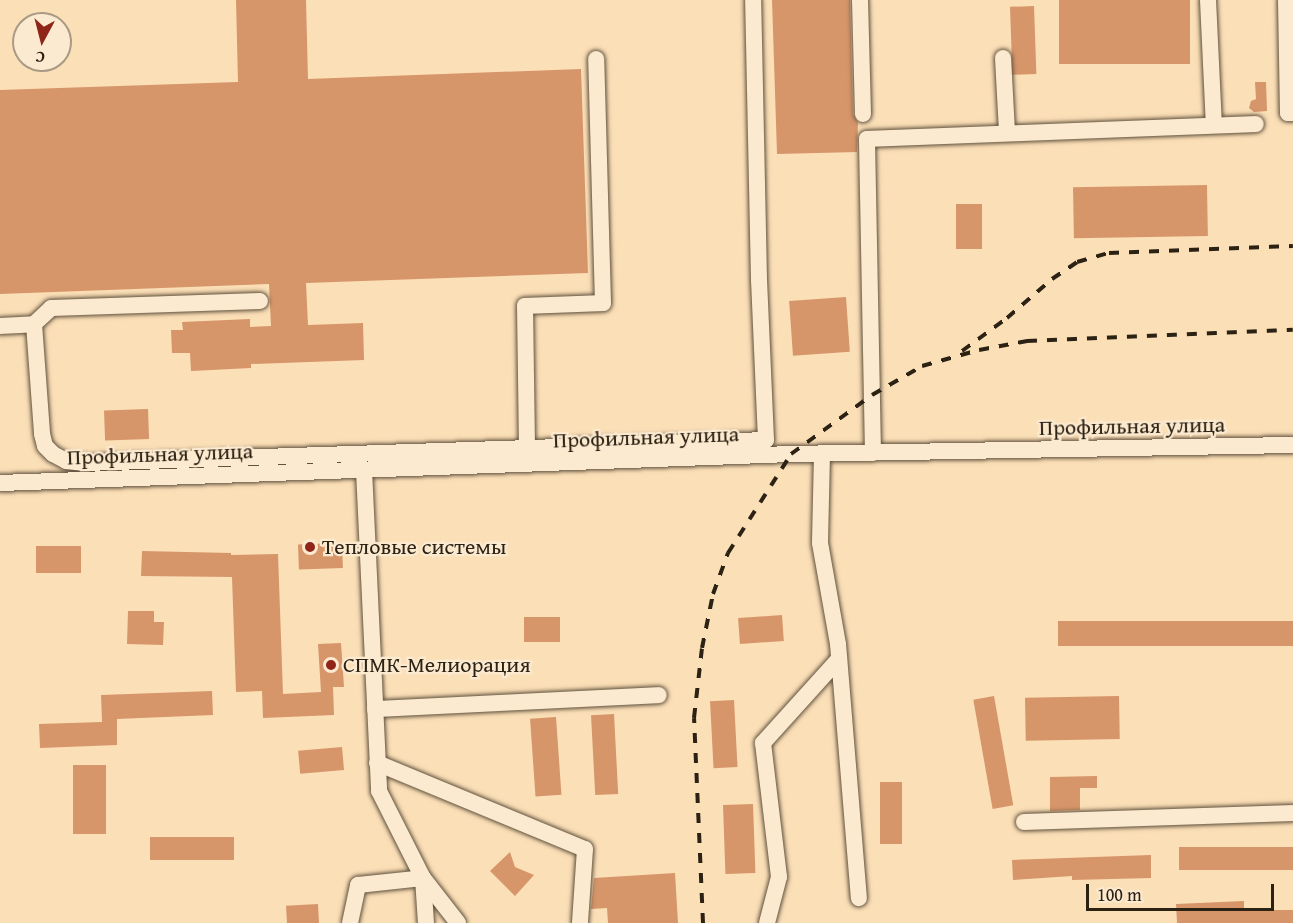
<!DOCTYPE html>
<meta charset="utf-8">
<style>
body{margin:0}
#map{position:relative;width:1293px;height:923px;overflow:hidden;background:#fbdfb7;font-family:"Gentium Book Plus",serif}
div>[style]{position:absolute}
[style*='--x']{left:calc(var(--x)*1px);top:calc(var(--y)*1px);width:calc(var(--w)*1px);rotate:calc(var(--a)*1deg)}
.building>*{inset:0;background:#d7956a;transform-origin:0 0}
.roads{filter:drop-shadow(0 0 2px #60513d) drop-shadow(0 0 2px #60513d)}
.minor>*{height:16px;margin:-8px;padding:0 8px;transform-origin:8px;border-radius:8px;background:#fcead0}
.rail>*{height:4px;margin-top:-2px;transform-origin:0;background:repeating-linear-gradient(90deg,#2c2214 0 10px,transparent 0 20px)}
.dots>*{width:16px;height:16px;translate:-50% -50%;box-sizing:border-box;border:3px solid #fcead0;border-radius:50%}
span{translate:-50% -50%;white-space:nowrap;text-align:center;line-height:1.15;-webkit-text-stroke:4.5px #fcead0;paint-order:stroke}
.street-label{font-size:22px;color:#2c2214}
.poi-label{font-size:22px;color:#2c2214}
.left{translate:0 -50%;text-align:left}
.north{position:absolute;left:12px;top:12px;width:60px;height:60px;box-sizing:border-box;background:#fcead0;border:2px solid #a99a85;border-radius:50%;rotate:187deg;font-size:16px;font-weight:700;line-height:24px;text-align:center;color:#2c2214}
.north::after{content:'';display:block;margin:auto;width:21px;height:27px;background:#8f2418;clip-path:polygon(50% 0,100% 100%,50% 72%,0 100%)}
.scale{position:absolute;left:1086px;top:884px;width:188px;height:27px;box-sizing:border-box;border:3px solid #2c2214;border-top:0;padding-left:8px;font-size:18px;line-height:21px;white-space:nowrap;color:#2c2214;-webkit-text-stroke:4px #fcead0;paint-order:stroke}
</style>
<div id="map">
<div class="building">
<i style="clip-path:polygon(236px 0,306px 0,308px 79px,581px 69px,588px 273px,306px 283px,308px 325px,363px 323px,364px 360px,251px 364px,251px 368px,191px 371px,190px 353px,172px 353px,171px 330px,183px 330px,182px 322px,250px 319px,250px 327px,271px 326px,269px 284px,0 294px,0 90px,238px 82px)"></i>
<i style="clip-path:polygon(772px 0,850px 0,853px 114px,858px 123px,857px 152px,777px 154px)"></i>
<i style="left:1059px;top:0;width:131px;height:64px"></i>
<i style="left:1034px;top:6px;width:68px;height:24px;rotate:88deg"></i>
<i style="clip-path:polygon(1255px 82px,1266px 82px,1267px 111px,1254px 112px,1249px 108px,1251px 101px,1256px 99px)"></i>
<i style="left:1207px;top:185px;width:51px;height:134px;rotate:89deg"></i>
<i style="left:956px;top:204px;width:26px;height:45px"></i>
<i style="left:846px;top:297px;width:55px;height:57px;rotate:86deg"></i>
<i style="left:148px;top:409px;width:30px;height:44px;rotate:88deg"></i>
<i style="left:342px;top:543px;width:25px;height:44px;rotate:88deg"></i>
<i style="left:36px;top:546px;width:45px;height:27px"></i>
<i style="clip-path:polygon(142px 551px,231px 553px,231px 555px,278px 554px,283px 694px,321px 692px,318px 644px,341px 643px,344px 687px,333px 687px,334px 715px,263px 718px,262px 691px,236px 692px,232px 577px,141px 576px)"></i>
<i style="clip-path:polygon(128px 611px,154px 611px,154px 622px,164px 622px,163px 645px,127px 644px)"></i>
<i style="left:782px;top:615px;width:26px;height:44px;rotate:86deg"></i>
<i style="left:524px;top:617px;width:36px;height:25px"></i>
<i style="left:1293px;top:621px;width:25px;height:235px;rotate:90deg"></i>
<i style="clip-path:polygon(212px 691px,213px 715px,117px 719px,117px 745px,40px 748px,39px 724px,102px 722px,101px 695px)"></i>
<i style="left:994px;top:696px;width:111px;height:21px;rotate:80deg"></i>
<i style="left:1119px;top:696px;width:43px;height:94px;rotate:89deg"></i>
<i style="left:734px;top:700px;width:67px;height:24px;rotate:87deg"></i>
<i style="left:614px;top:714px;width:80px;height:23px;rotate:87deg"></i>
<i style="left:556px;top:717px;width:78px;height:26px;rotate:86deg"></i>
<i style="left:342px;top:747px;width:23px;height:44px;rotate:85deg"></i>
<i style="left:73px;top:765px;width:33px;height:69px"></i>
<i style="clip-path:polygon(1097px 776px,1097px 788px,1080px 788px,1080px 810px,1050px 811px,1050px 777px)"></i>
<i style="left:880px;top:782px;width:22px;height:62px"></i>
<i style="left:753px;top:804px;width:69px;height:30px;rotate:88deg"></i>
<i style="left:150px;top:837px;width:84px;height:23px"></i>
<i style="left:1293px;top:847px;width:23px;height:114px;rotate:90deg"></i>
<i style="clip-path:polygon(510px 852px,515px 867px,534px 875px,515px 896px,490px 871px)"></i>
<i style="clip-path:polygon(1151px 855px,1151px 878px,1072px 880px,1072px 876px,1013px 880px,1012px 860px)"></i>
<i style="clip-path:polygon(675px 873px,678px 923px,608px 923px,607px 908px,591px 909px,594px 878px)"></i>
<i style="clip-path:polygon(1244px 901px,1244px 910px,1293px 910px,1293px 923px,1177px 923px,1176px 904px)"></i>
<i style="left:318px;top:904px;width:19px;height:32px;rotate:87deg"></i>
</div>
<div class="roads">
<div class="minor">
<i style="--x:860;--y:0;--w:114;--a:88.5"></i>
<i style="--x:1208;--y:0;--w:125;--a:87.3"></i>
<i style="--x:1286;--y:0;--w:113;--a:89"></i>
<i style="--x:1288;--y:113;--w:5;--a:0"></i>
<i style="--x:1003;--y:58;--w:75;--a:86.9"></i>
<i style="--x:34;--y:324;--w:23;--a:-43"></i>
<i style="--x:51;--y:308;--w:209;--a:-1.9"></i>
<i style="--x:0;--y:326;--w:34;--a:-3"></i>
<i style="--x:34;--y:324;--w:110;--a:85.8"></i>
<i style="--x:42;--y:434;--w:12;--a:76"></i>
<i style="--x:45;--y:446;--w:11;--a:45"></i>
<i style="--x:53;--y:454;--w:15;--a:28"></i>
<i style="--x:66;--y:461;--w:19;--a:6"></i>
<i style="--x:85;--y:463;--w:681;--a:-1.93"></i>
<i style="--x:766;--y:440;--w:160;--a:-92.5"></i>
<i style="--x:759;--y:280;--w:280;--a:-91.2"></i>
<i style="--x:527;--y:448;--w:142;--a:-90.8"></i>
<i style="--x:525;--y:306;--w:78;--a:-2.2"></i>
<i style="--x:603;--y:303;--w:244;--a:-91.6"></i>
<i style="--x:873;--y:453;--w:314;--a:-91.1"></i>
<i style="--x:867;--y:139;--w:389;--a:-2.2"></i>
<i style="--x:822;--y:454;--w:89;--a:91.3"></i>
<i style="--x:820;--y:543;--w:103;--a:79.9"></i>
<i style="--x:838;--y:644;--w:255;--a:85.3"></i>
<i style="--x:364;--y:470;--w:321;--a:87.3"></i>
<i style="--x:379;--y:791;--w:97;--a:63.2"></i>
<i style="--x:423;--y:878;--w:57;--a:52.1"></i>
<i style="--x:0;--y:483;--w:792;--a:-2.1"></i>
<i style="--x:791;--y:454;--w:502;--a:-1.03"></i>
<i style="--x:375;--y:709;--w:284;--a:-2.8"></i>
<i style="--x:377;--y:763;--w:225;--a:22.5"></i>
<i style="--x:585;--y:849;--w:74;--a:93.9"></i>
<i style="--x:1024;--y:822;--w:269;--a:-1.9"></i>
<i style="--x:423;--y:878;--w:45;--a:86.2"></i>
<i style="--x:350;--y:923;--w:39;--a:-78"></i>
<i style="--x:358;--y:885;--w:65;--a:-6.1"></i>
<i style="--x:767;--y:923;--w:48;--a:-75.4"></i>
<i style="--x:779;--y:877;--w:135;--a:-96.8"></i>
<i style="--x:763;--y:743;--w:113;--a:-47.9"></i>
</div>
</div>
<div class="rail">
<i style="--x:962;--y:351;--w:56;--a:-36.3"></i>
<i style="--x:1007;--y:318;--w:60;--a:-40.9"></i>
<i style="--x:1052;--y:279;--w:30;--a:-34"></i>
<i style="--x:1077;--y:262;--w:33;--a:-16"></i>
<i style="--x:1109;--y:253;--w:184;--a:-2.2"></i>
<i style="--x:703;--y:923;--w:205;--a:-92.5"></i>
<i style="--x:694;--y:718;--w:70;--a:-83.5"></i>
<i style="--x:702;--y:648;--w:55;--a:-78.5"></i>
<i style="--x:713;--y:594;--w:44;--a:-69.9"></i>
<i style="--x:728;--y:553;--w:117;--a:-57.5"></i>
<i style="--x:791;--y:454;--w:100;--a:-36.1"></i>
<i style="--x:872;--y:395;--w:58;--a:-30.1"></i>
<i style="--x:922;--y:366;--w:59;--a:-15.7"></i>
<i style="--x:979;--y:350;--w:49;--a:-10.6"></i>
<i style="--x:1027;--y:341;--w:266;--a:-2.4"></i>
</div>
<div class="dots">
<i style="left:310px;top:547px;background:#8f2418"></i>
<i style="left:331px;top:665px;background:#8f2418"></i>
</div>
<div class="street-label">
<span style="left:1132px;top:426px;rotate:-1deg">Профильная улица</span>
<span style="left:646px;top:437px;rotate:-2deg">Профильная улица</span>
<span style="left:160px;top:454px;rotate:-2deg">Профильная улица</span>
</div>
<div class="poi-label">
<span class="left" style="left:322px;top:547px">Тепловые системы</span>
<span class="left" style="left:343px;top:665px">СПМК-Мелиорация</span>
</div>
<div class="north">С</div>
<div class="scale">100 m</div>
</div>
